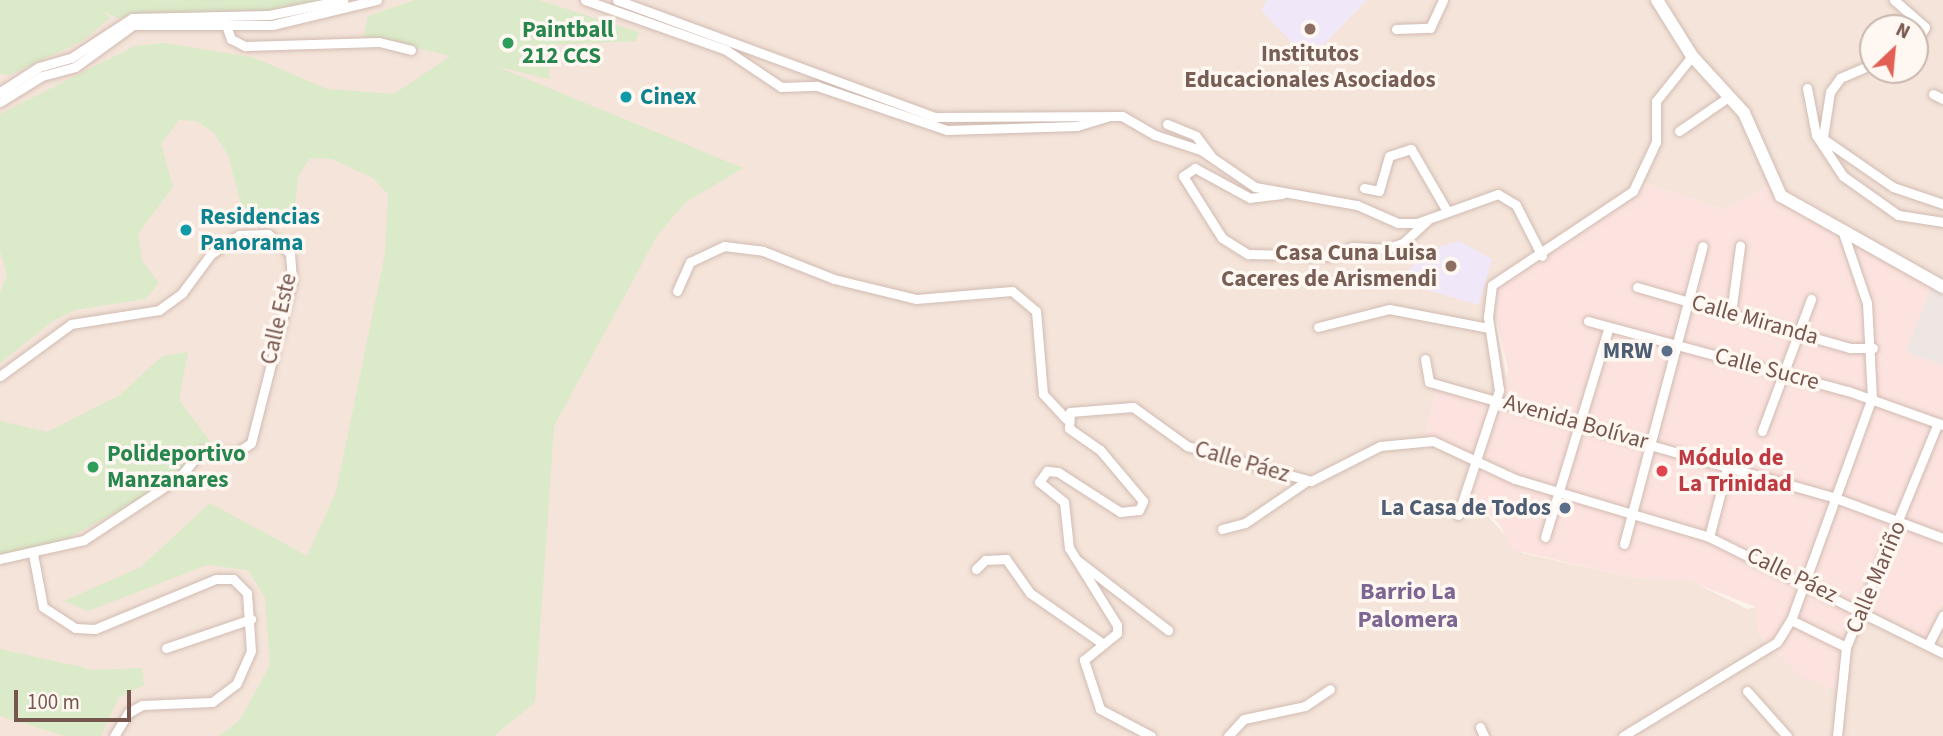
<!DOCTYPE html>
<meta charset="utf-8">
<style>
body{margin:0}
#map{position:relative;width:1943px;height:736px;overflow:hidden;background:#fcf3ea;font-family:"Source Sans 3",sans-serif}
div>[style]{position:absolute}
[style*='--x']{left:calc(var(--x)*1px);top:calc(var(--y)*1px);width:calc(var(--w)*1px);rotate:calc(var(--a)*1deg)}
.residential>*{inset:0;background:#f4e4d9}
.commercial>*{inset:0;background:#fce3df}
.industrial>*{inset:0;background:#eee6e3}
.education>*{inset:0;background:#f0e7f9}
.green>*{inset:0;background:#dbeac8}
.roads{filter:drop-shadow(0 0 2px #d1bbb2) drop-shadow(0 0 2px #d1bbb2)}
.street>*{height:9px;margin:-4.5px;padding:0 4.5px;transform-origin:4.5px;border-radius:4.5px;background:#fff}
.secondary>*{height:12px;margin:-6px;padding:0 6px;transform-origin:6px;border-radius:6px;background:#fff}
.dots>*{width:19px;height:19px;translate:-50% -50%;box-sizing:border-box;border:4px solid #fff7f1;border-radius:50%}
span{translate:-50% -50%;white-space:nowrap;text-align:center;line-height:1.15;-webkit-text-stroke:7px #fff7f1;paint-order:stroke}
.leisure-label{font-size:23px;color:#27864d;font-weight:700}
.left{translate:0 -50%;text-align:left}
.education-label{font-size:23px;color:#785e54;font-weight:700}
.right{translate:-100% -50%;text-align:right}
.culture-label{font-size:23px;color:#0d838f;font-weight:700}
.street-label{font-size:23px;color:#77564d}
.service-label{font-size:23px;color:#4e5e75;font-weight:700}
.health-label{font-size:23px;color:#be3a42;font-weight:700}
.neighbourhood-label{font-size:24px;color:#7d6692;font-weight:700}
.north{position:absolute;left:1859px;top:14px;width:70px;height:70px;box-sizing:border-box;background:#fff7f1;border:2px solid #c9b7af;border-radius:50%;rotate:26deg;font-size:19px;font-weight:700;line-height:28px;text-align:center;color:#77564d}
.north::after{content:'';display:block;margin:auto;width:24px;height:32px;background:#e25f54;clip-path:polygon(50% 0,100% 100%,50% 72%,0 100%)}
.scale{position:absolute;left:14px;top:690px;width:117px;height:32px;box-sizing:border-box;border:4px solid #77564d;border-top:0;padding-left:9px;font-size:21px;line-height:24px;white-space:nowrap;color:#77564d;-webkit-text-stroke:5px #fff7f1;paint-order:stroke}
</style>
<div id="map">
<div class="residential">
<i style="clip-path:polygon(evenodd,0 0,11px 17px,1px 44px,83px 0,1943px 0,1943px 281px,1775px 182px,1724px 209px,1646px 183px,1530px 263px,1496px 324px,1507px 381px,1470px 497px,1522px 553px,1635px 578px,1689px 580px,1747px 609px,1757px 607px,1757px 632px,1781px 657px,1841px 648px,1860px 604px,1926px 637px,1943px 604px,1943px 736px,0 736px,0 0,1873px 28px,1915px 28px,1915px 70px,1873px 70px,1873px 28px)"></i>
</div>
<div class="commercial">
<i style="clip-path:polygon(1775px 182px,1943px 281px,1943px 604px,1926px 637px,1860px 604px,1841px 648px,1836px 690px,1801px 677px,1757px 632px,1756px 607px,1689px 581px,1635px 578px,1513px 550px,1500px 525px,1470px 497px,1485px 457px,1425px 435px,1436px 386px,1502px 403px,1508px 369px,1494px 308px,1499px 282px,1547px 254px,1591px 214px,1646px 183px,1724px 209px)"></i>
</div>
<div class="industrial">
<i style="clip-path:polygon(1931px 288px,1943px 294px,1943px 365px,1906px 352px)"></i>
</div>
<div class="education">
<i style="clip-path:polygon(1267px 0,1367px 0,1323px 45px,1296px 47px,1261px 10px)"></i>
<i style="clip-path:polygon(1459px 241px,1492px 259px,1479px 305px,1396px 281px,1432px 249px)"></i>
</div>
<div class="green">
<i style="clip-path:polygon(0 0,348px 0,294px 12px,117px 18px,103px 11px,110px 18px,82px 41px,10px 75px,0 74px)"></i>
<i style="clip-path:polygon(415px 0,538px 0,639px 32px,636px 41px,551px 45px,549px 79px,495px 66px,743px 168px,686px 202px,658px 234px,554px 426px,535px 702px,494px 736px,219px 736px,240px 720px,270px 665px,265px 598px,248px 570px,207px 565px,88px 611px,64px 601px,141px 567px,210px 503px,307px 556px,336px 492px,385px 254px,388px 194px,373px 178px,332px 159px,310px 158px,298px 176px,294px 221px,245px 219px,228px 155px,214px 133px,197px 121px,179px 120px,161px 144px,173px 187px,138px 234px,142px 261px,159px 283px,145px 299px,75px 310px,53px 321px,0 363px,0 293px,7px 275px,0 251px,0 114px,135px 46px,165px 43px,252px 57px,327px 89px,394px 94px,451px 56px,364px 36px,368px 16px)"></i>
<i style="clip-path:polygon(188px 352px,179px 400px,213px 445px,193px 457px,181px 476px,43px 552px,0 557px,0 421px,47px 432px,120px 395px,162px 356px)"></i>
<i style="clip-path:polygon(0 649px,94px 670px,142px 668px,144px 685px,119px 697px,101px 736px,65px 736px,0 716px)"></i>
</div>
<div class="roads">
<div class="street">
<i style="--x:585;--y:0;--w:150;--a:19.5"></i>
<i style="--x:726;--y:50;--w:66;--a:33.9"></i>
<i style="--x:781;--y:87;--w:36;--a:-2"></i>
<i style="--x:817;--y:86;--w:137;--a:18.7"></i>
<i style="--x:947;--y:130;--w:130;--a:-1.8"></i>
<i style="--x:1077;--y:126;--w:31;--a:-17"></i>
<i style="--x:617;--y:0;--w:339;--a:20.2"></i>
<i style="--x:935;--y:117;--w:187;--a:-0.3"></i>
<i style="--x:1122;--y:116;--w:38;--a:30"></i>
<i style="--x:1155;--y:135;--w:48;--a:18.1"></i>
<i style="--x:1201;--y:150;--w:65;--a:34.4"></i>
<i style="--x:1255;--y:187;--w:104;--a:10"></i>
<i style="--x:1357;--y:205;--w:45;--a:23.7"></i>
<i style="--x:1398;--y:223;--w:19;--a:0"></i>
<i style="--x:1417;--y:223;--w:86;--a:-19.7"></i>
<i style="--x:1498;--y:194;--w:21;--a:31"></i>
<i style="--x:1516;--y:205;--w:57;--a:63"></i>
<i style="--x:1894;--y:0;--w:41;--a:41.1"></i>
<i style="--x:1925;--y:27;--w:21;--a:119"></i>
<i style="--x:225;--y:22;--w:18;--a:71"></i>
<i style="--x:231;--y:39;--w:16;--a:27"></i>
<i style="--x:245;--y:46;--w:134;--a:-1.7"></i>
<i style="--x:379;--y:42;--w:33;--a:14"></i>
<i style="--x:1396;--y:29;--w:34;--a:-2"></i>
<i style="--x:1430;--y:28;--w:31;--a:-65"></i>
<i style="--x:1807;--y:88;--w:48;--a:79.2"></i>
<i style="--x:1816;--y:135;--w:49;--a:56.6"></i>
<i style="--x:1843;--y:176;--w:67;--a:35.3"></i>
<i style="--x:1898;--y:215;--w:46;--a:8.8"></i>
<i style="--x:0;--y:92;--w:46;--a:-32.7"></i>
<i style="--x:39;--y:67;--w:33;--a:-16"></i>
<i style="--x:71;--y:58;--w:73;--a:-33.3"></i>
<i style="--x:132;--y:18;--w:137;--a:-1.3"></i>
<i style="--x:269;--y:15;--w:76;--a:-11.5"></i>
<i style="--x:1933;--y:94;--w:11;--a:27"></i>
<i style="--x:0;--y:102;--w:49;--a:-31.8"></i>
<i style="--x:42;--y:76;--w:34;--a:-15"></i>
<i style="--x:75;--y:67;--w:72;--a:-35.9"></i>
<i style="--x:133;--y:25;--w:139;--a:0"></i>
<i style="--x:272;--y:25;--w:108;--a:-13.4"></i>
<i style="--x:1167;--y:124;--w:31;--a:22"></i>
<i style="--x:1196;--y:136;--w:25;--a:53"></i>
<i style="--x:1679;--y:131;--w:62;--a:-34.5"></i>
<i style="--x:1822;--y:138;--w:86;--a:34.6"></i>
<i style="--x:1893;--y:187;--w:53;--a:18.8"></i>
<i style="--x:1822;--y:144;--w:53;--a:-81.3"></i>
<i style="--x:1830;--y:92;--w:17;--a:-54"></i>
<i style="--x:1840;--y:78;--w:36;--a:-23"></i>
<i style="--x:1364;--y:188;--w:15;--a:11"></i>
<i style="--x:1379;--y:191;--w:36;--a:-74"></i>
<i style="--x:1389;--y:156;--w:23;--a:-18"></i>
<i style="--x:1411;--y:149;--w:72;--a:59.9"></i>
<i style="--x:1282;--y:194;--w:32;--a:173"></i>
<i style="--x:1250;--y:198;--w:63;--a:-151.4"></i>
<i style="--x:1195;--y:168;--w:14;--a:146"></i>
<i style="--x:1183;--y:176;--w:73;--a:57.8"></i>
<i style="--x:1222;--y:238;--w:31;--a:32"></i>
<i style="--x:1248;--y:254;--w:85;--a:1.3"></i>
<i style="--x:1333;--y:256;--w:21;--a:-25"></i>
<i style="--x:1352;--y:247;--w:33;--a:3"></i>
<i style="--x:1385;--y:249;--w:19;--a:-18"></i>
<i style="--x:1403;--y:243;--w:33;--a:-43"></i>
<i style="--x:1637;--y:287;--w:222;--a:16"></i>
<i style="--x:1850;--y:348;--w:23;--a:0"></i>
<i style="--x:677;--y:291;--w:32;--a:-66"></i>
<i style="--x:690;--y:262;--w:38;--a:-25"></i>
<i style="--x:724;--y:246;--w:39;--a:7"></i>
<i style="--x:763;--y:251;--w:76;--a:21.5"></i>
<i style="--x:834;--y:279;--w:84;--a:13.7"></i>
<i style="--x:916;--y:299;--w:96;--a:-4.8"></i>
<i style="--x:1012;--y:291;--w:31;--a:40"></i>
<i style="--x:1036;--y:311;--w:83;--a:85.2"></i>
<i style="--x:1043;--y:394;--w:34;--a:47"></i>
<i style="--x:1731;--y:313;--w:68;--a:-82.3"></i>
<i style="--x:1588;--y:321;--w:269;--a:15.1"></i>
<i style="--x:1848;--y:391;--w:101;--a:19.7"></i>
<i style="--x:1318;--y:327;--w:73;--a:-14.2"></i>
<i style="--x:1389;--y:309;--w:102;--a:10.8"></i>
<i style="--x:1425;--y:359;--w:23;--a:80"></i>
<i style="--x:1429;--y:382;--w:420;--a:15.9"></i>
<i style="--x:1833;--y:497;--w:117;--a:20.4"></i>
<i style="--x:0;--y:376;--w:88;--a:-36.2"></i>
<i style="--x:71;--y:324;--w:89;--a:-9"></i>
<i style="--x:159;--y:310;--w:29;--a:-36"></i>
<i style="--x:182;--y:293;--w:49;--a:-53.4"></i>
<i style="--x:211;--y:254;--w:34;--a:-34"></i>
<i style="--x:239;--y:235;--w:29;--a:-2"></i>
<i style="--x:268;--y:234;--w:29;--a:41"></i>
<i style="--x:290;--y:253;--w:28;--a:86"></i>
<i style="--x:292;--y:281;--w:167;--a:104.2"></i>
<i style="--x:251;--y:443;--w:18;--a:146"></i>
<i style="--x:236;--y:453;--w:35;--a:-177"></i>
<i style="--x:201;--y:451;--w:32;--a:129"></i>
<i style="--x:181;--y:476;--w:116;--a:146.6"></i>
<i style="--x:84;--y:540;--w:86;--a:167.3"></i>
<i style="--x:1762;--y:431;--w:141;--a:-69.6"></i>
<i style="--x:1458;--y:515;--w:132;--a:-71.8"></i>
<i style="--x:1499;--y:390;--w:74;--a:-98.6"></i>
<i style="--x:1488;--y:317;--w:32;--a:-83"></i>
<i style="--x:1492;--y:285;--w:169;--a:-33.7"></i>
<i style="--x:1633;--y:191;--w:54;--a:-64.9"></i>
<i style="--x:1656;--y:142;--w:41;--a:-90"></i>
<i style="--x:1656;--y:101;--w:58;--a:-51.3"></i>
<i style="--x:1222;--y:529;--w:24;--a:-15"></i>
<i style="--x:1245;--y:523;--w:76;--a:-34.3"></i>
<i style="--x:1545;--y:537;--w:217;--a:-73.1"></i>
<i style="--x:1709;--y:537;--w:83;--a:-75.3"></i>
<i style="--x:1624;--y:544;--w:308;--a:-75.2"></i>
<i style="--x:33;--y:554;--w:54;--a:79.3"></i>
<i style="--x:43;--y:607;--w:38;--a:33"></i>
<i style="--x:75;--y:628;--w:20;--a:3"></i>
<i style="--x:95;--y:629;--w:131;--a:-22.5"></i>
<i style="--x:216;--y:579;--w:17;--a:0"></i>
<i style="--x:233;--y:579;--w:20;--a:45"></i>
<i style="--x:247;--y:593;--w:58;--a:86.1"></i>
<i style="--x:251;--y:651;--w:36;--a:114"></i>
<i style="--x:236;--y:684;--w:30;--a:143"></i>
<i style="--x:212;--y:702;--w:70;--a:177.5"></i>
<i style="--x:142;--y:705;--w:16;--a:150"></i>
<i style="--x:128;--y:713;--w:27;--a:121"></i>
<i style="--x:1077;--y:560;--w:115;--a:37.6"></i>
<i style="--x:976;--y:569;--w:13;--a:-45"></i>
<i style="--x:985;--y:560;--w:21;--a:-3"></i>
<i style="--x:1006;--y:559;--w:42;--a:54.8"></i>
<i style="--x:1030;--y:593;--w:88;--a:34.8"></i>
<i style="--x:1791;--y:620;--w:61;--a:26.1"></i>
<i style="--x:1928;--y:645;--w:33;--a:-63"></i>
<i style="--x:166;--y:648;--w:90;--a:-18.8"></i>
<i style="--x:1747;--y:691;--w:60;--a:48.4"></i>
<i style="--x:1480;--y:727;--w:10;--a:66"></i>
<i style="--x:1151;--y:736;--w:58;--a:-152.1"></i>
<i style="--x:1100;--y:709;--w:52;--a:-108.1"></i>
<i style="--x:1084;--y:660;--w:43;--a:-39.3"></i>
<i style="--x:1117;--y:633;--w:8;--a:-90"></i>
<i style="--x:1117;--y:625;--w:91;--a:-121.9"></i>
<i style="--x:1069;--y:548;--w:46;--a:-96.2"></i>
<i style="--x:1064;--y:502;--w:32;--a:-141"></i>
<i style="--x:1039;--y:482;--w:14;--a:-54"></i>
<i style="--x:1047;--y:471;--w:11;--a:5"></i>
<i style="--x:1058;--y:472;--w:74;--a:32.8"></i>
<i style="--x:1120;--y:512;--w:19;--a:-6"></i>
<i style="--x:1139;--y:510;--w:10;--a:-66"></i>
<i style="--x:1143;--y:501;--w:67;--a:-130.1"></i>
<i style="--x:1100;--y:450;--w:38;--a:-145"></i>
<i style="--x:1069;--y:428;--w:16;--a:-86"></i>
<i style="--x:1070;--y:412;--w:63;--a:-4.5"></i>
<i style="--x:1133;--y:407;--w:67;--a:35.8"></i>
<i style="--x:1187;--y:446;--w:129;--a:15.8"></i>
<i style="--x:1311;--y:481;--w:77;--a:-26.9"></i>
<i style="--x:1380;--y:446;--w:53;--a:-5.4"></i>
<i style="--x:1433;--y:441;--w:90;--a:24.9"></i>
<i style="--x:1515;--y:479;--w:202;--a:16.6"></i>
<i style="--x:1709;--y:537;--w:261;--a:26.4"></i>
<i style="--x:1228;--y:736;--w:23;--a:-47"></i>
<i style="--x:1244;--y:719;--w:62;--a:-12"></i>
<i style="--x:1305;--y:706;--w:30;--a:-34"></i>
<i style="--x:1623;--y:736;--w:180;--a:-31.4"></i>
<i style="--x:1777;--y:642;--w:26;--a:-58"></i>
<i style="--x:1791;--y:620;--w:236;--a:-70"></i>
<i style="--x:1872;--y:398;--w:95;--a:-93"></i>
<i style="--x:1867;--y:303;--w:71;--a:-108.9"></i>
<i style="--x:1837;--y:736;--w:89;--a:-84.2"></i>
<i style="--x:1846;--y:647;--w:242;--a:-67.7"></i>
</div>
<div class="secondary">
<i style="--x:1657;--y:0;--w:66;--a:58"></i>
<i style="--x:1692;--y:56;--w:77;--a:47.6"></i>
<i style="--x:1744;--y:113;--w:91;--a:66"></i>
<i style="--x:1781;--y:196;--w:186;--a:29.3"></i>
</div>
</div>
<div class="dots">
<i style="left:1310px;top:29px;background:#8d6e63"></i>
<i style="left:508px;top:43px;background:#2e9e5b"></i>
<i style="left:626px;top:97px;background:#0f9aa8"></i>
<i style="left:186px;top:230px;background:#0f9aa8"></i>
<i style="left:1451px;top:266px;background:#8d6e63"></i>
<i style="left:1667px;top:351px;background:#5c6f8a"></i>
<i style="left:93px;top:467px;background:#2e9e5b"></i>
<i style="left:1662px;top:471px;background:#e0444e"></i>
<i style="left:1565px;top:508px;background:#5c6f8a"></i>
</div>
<div class="leisure-label">
<span class="left" style="left:522px;top:43px">Paintball<br>212 CCS</span>
<span class="left" style="left:107px;top:467px">Polideportivo<br>Manzanares</span>
</div>
<div class="education-label">
<span style="left:1310px;top:67px">Institutos<br>Educacionales Asociados</span>
<span class="right" style="left:1437px;top:266px">Casa Cuna Luisa<br>Caceres de Arismendi</span>
</div>
<div class="culture-label">
<span class="left" style="left:640px;top:97px">Cinex</span>
<span class="left" style="left:200px;top:230px">Residencias<br>Panorama</span>
</div>
<div class="street-label">
<span style="left:279px;top:319px;rotate:-77deg">Calle Este</span>
<span style="left:1755px;top:320px;rotate:16deg">Calle Miranda</span>
<span style="left:1767px;top:369px;rotate:15deg">Calle Sucre</span>
<span style="left:1576px;top:422px;rotate:16deg">Avenida Bolívar</span>
<span style="left:1242px;top:462px;rotate:16deg">Calle Páez</span>
<span style="left:1792px;top:575px;rotate:26deg">Calle Páez</span>
<span style="left:1876px;top:577px;rotate:-67deg">Calle Mariño</span>
</div>
<div class="service-label">
<span class="right" style="left:1653px;top:351px">MRW</span>
<span class="right" style="left:1551px;top:508px">La Casa de Todos</span>
</div>
<div class="health-label">
<span class="left" style="left:1678px;top:471px">Módulo de<br>La Trinidad</span>
</div>
<div class="neighbourhood-label">
<span style="left:1408px;top:606px">Barrio La<br>Palomera</span>
</div>
<div class="north">N</div>
<div class="scale">100 m</div>
</div>
